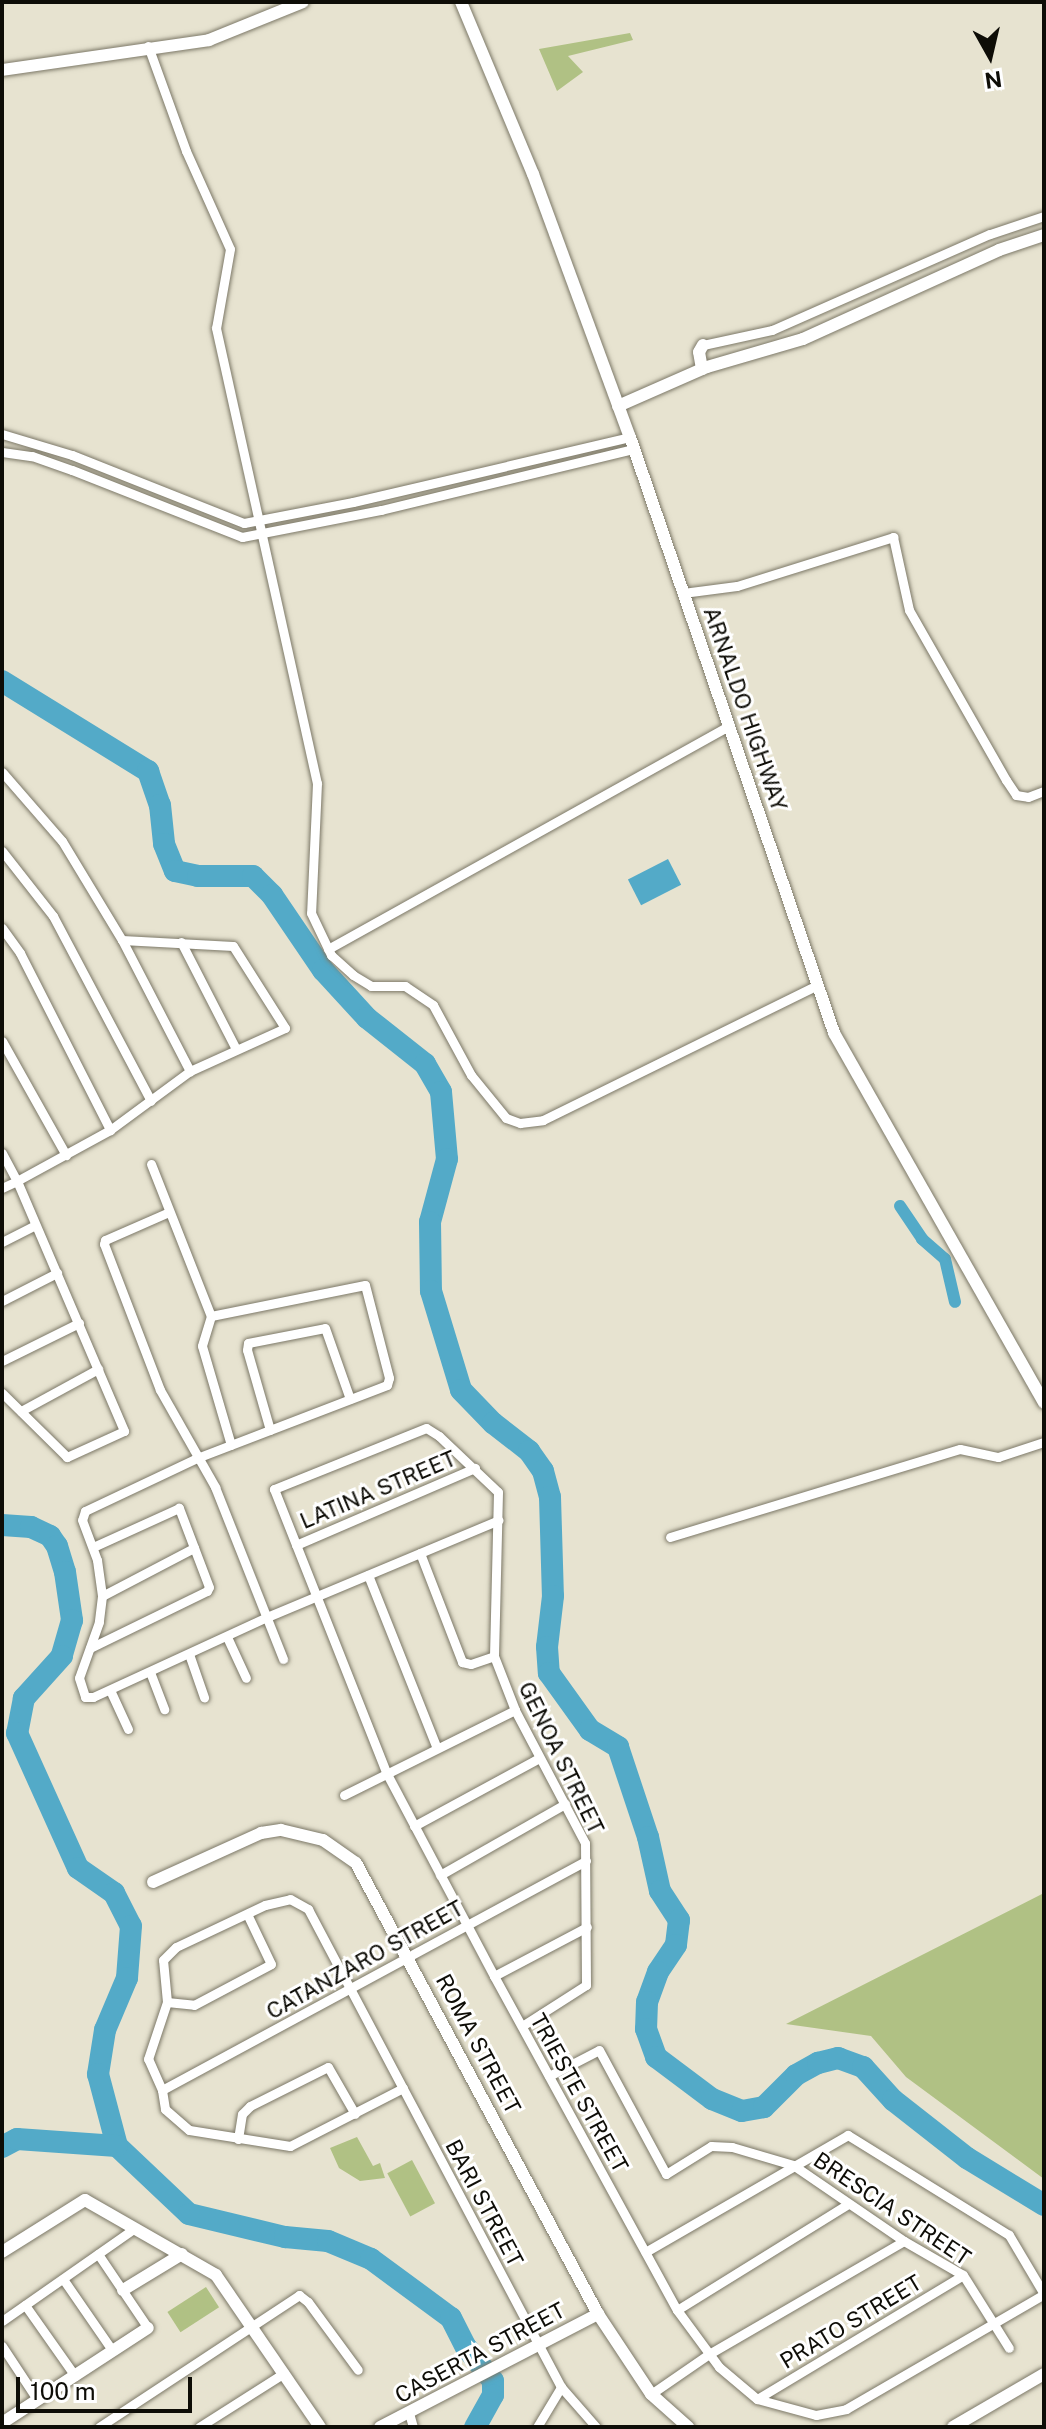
<!DOCTYPE html>
<style>
body{margin:0}
#map{position:relative;width:1046px;height:2429px;overflow:hidden;background:#e7e3d0;font-family:"Public Sans",sans-serif}
div>[style]{position:absolute}
[style*='--x']{left:calc(var(--x)*1px);top:calc(var(--y)*1px);width:calc(var(--w)*1px);rotate:calc(var(--a)*1deg)}
.green>*{inset:0;background:#b0c184;transform-origin:0 0}
.water>*{inset:0;background:#53aac8;transform-origin:0 0}
.canal>*{height:12px;margin:-6px;padding:0 6px;transform-origin:6px;border-radius:6px;background:#53aac8}
.river>*{height:22px;margin:-11px;padding:0 11px;transform-origin:11px;border-radius:11px;background:#53aac8}
.roads{filter:drop-shadow(0 0 2px #7c7867) drop-shadow(0 0 2px #7c7867)}
.street>*{height:9px;margin:-4.5px;padding:0 4.5px;transform-origin:4.5px;border-radius:4.5px;background:#fff}
.secondary>*{height:12px;margin:-6px;padding:0 6px;transform-origin:6px;border-radius:6px;background:#fff}
span{translate:-50% -50%;white-space:nowrap;text-align:center;line-height:1.15;-webkit-text-stroke:6px #fff;paint-order:stroke}
.street-label{font-size:22px;color:#0e0d07}
.frame{position:absolute;inset:0;border:4px solid #0e0d07;pointer-events:none}
.north{position:absolute;left:950px;top:16px;width:80px;height:80px;-webkit-text-stroke:6px #fff;paint-order:stroke;rotate:172deg;font-size:22px;font-weight:700;line-height:32px;text-align:center;color:#0e0d07}
.north::after{content:'';display:block;margin:auto;width:28px;height:36px;background:#0e0d07;clip-path:polygon(50% 0,100% 100%,50% 72%,0 100%)}
.scale{position:absolute;left:16px;top:2377px;width:176px;height:36px;box-sizing:border-box;border:4px solid #0e0d07;border-top:0;padding-left:10px;font-size:24px;line-height:28px;white-space:nowrap;color:#0e0d07;-webkit-text-stroke:6px #fff;paint-order:stroke}
</style>
<div id="map">
<div class="green">
<i style="clip-path:polygon(630px 33px,633px 40px,568px 56px,583px 72px,557px 91px,539px 49px)"></i>
<i style="clip-path:polygon(1044px 1893px,1044px 2179px,906px 2077px,871px 2036px,786px 2024px)"></i>
<i style="clip-path:polygon(357px 2137px,373px 2166px,380px 2163px,385px 2178px,360px 2181px,339px 2168px,330px 2148px)"></i>
<i style="left:412px;top:2160px;width:49px;height:28px;rotate:62deg"></i>
<i style="left:206px;top:2287px;width:24px;height:46px;rotate:57deg"></i>
</div>
<div class="water">
<i style="left:668px;top:859px;width:29px;height:45px;rotate:63deg"></i>
</div>
<div class="canal">
<i style="--x:900;--y:1206;--w:40;--a:56"></i>
<i style="--x:922;--y:1239;--w:30;--a:41"></i>
<i style="--x:945;--y:1259;--w:44;--a:76.9"></i>
</div>
<div class="river">
<i style="--x:2;--y:681;--w:172;--a:31.7"></i>
<i style="--x:148;--y:771;--w:36;--a:71"></i>
<i style="--x:160;--y:805;--w:39;--a:84"></i>
<i style="--x:164;--y:844;--w:29;--a:68"></i>
<i style="--x:175;--y:871;--w:24;--a:12"></i>
<i style="--x:198;--y:876;--w:55;--a:0"></i>
<i style="--x:253;--y:876;--w:27;--a:45"></i>
<i style="--x:272;--y:895;--w:91;--a:55.8"></i>
<i style="--x:323;--y:970;--w:65;--a:47.5"></i>
<i style="--x:367;--y:1018;--w:74;--a:38.4"></i>
<i style="--x:425;--y:1064;--w:32;--a:60"></i>
<i style="--x:441;--y:1092;--w:67;--a:84.9"></i>
<i style="--x:447;--y:1159;--w:65;--a:105.1"></i>
<i style="--x:430;--y:1222;--w:69;--a:89.2"></i>
<i style="--x:431;--y:1291;--w:103;--a:73.1"></i>
<i style="--x:461;--y:1390;--w:46;--a:45.9"></i>
<i style="--x:493;--y:1423;--w:46;--a:37.9"></i>
<i style="--x:529;--y:1451;--w:24;--a:55"></i>
<i style="--x:543;--y:1471;--w:27;--a:75"></i>
<i style="--x:550;--y:1497;--w:99;--a:88.3"></i>
<i style="--x:553;--y:1596;--w:51;--a:96.7"></i>
<i style="--x:547;--y:1647;--w:26;--a:86"></i>
<i style="--x:549;--y:1673;--w:70;--a:54.3"></i>
<i style="--x:590;--y:1730;--w:33;--a:31"></i>
<i style="--x:618;--y:1747;--w:95;--a:71.6"></i>
<i style="--x:648;--y:1837;--w:55;--a:77.5"></i>
<i style="--x:660;--y:1891;--w:35;--a:57"></i>
<i style="--x:679;--y:1920;--w:25;--a:97"></i>
<i style="--x:676;--y:1945;--w:32;--a:124"></i>
<i style="--x:658;--y:1972;--w:32;--a:110"></i>
<i style="--x:647;--y:2002;--w:27;--a:92"></i>
<i style="--x:646;--y:2029;--w:30;--a:70"></i>
<i style="--x:656;--y:2057;--w:70;--a:36.9"></i>
<i style="--x:712;--y:2099;--w:32;--a:22"></i>
<i style="--x:742;--y:2111;--w:22;--a:-10"></i>
<i style="--x:764;--y:2107;--w:45;--a:-45"></i>
<i style="--x:796;--y:2075;--w:25;--a:-29"></i>
<i style="--x:818;--y:2063;--w:21;--a:-14"></i>
<i style="--x:838;--y:2058;--w:27;--a:20"></i>
<i style="--x:863;--y:2067;--w:45;--a:47.7"></i>
<i style="--x:893;--y:2100;--w:94;--a:38.1"></i>
<i style="--x:967;--y:2158;--w:90;--a:31.4"></i>
<i style="--x:2;--y:1525;--w:29;--a:4"></i>
<i style="--x:31;--y:1527;--w:21;--a:25"></i>
<i style="--x:50;--y:1536;--w:12;--a:55"></i>
<i style="--x:57;--y:1546;--w:27;--a:73"></i>
<i style="--x:65;--y:1572;--w:49;--a:81.7"></i>
<i style="--x:72;--y:1620;--w:37;--a:106"></i>
<i style="--x:62;--y:1656;--w:57;--a:132.1"></i>
<i style="--x:24;--y:1698;--w:36;--a:101"></i>
<i style="--x:17;--y:1733;--w:148;--a:65.7"></i>
<i style="--x:78;--y:1868;--w:44;--a:34.8"></i>
<i style="--x:114;--y:1893;--w:37;--a:63"></i>
<i style="--x:131;--y:1926;--w:52;--a:94.4"></i>
<i style="--x:127;--y:1978;--w:56;--a:112.9"></i>
<i style="--x:105;--y:2030;--w:45;--a:99"></i>
<i style="--x:98;--y:2074;--w:74;--a:75.2"></i>
<i style="--x:117;--y:2146;--w:99;--a:43.4"></i>
<i style="--x:189;--y:2214;--w:99;--a:13.5"></i>
<i style="--x:285;--y:2237;--w:43;--a:5.3"></i>
<i style="--x:328;--y:2241;--w:47;--a:22.7"></i>
<i style="--x:371;--y:2259;--w:99;--a:36.4"></i>
<i style="--x:451;--y:2318;--w:33;--a:63"></i>
<i style="--x:466;--y:2347;--w:43;--a:51.5"></i>
<i style="--x:493;--y:2381;--w:14;--a:90"></i>
<i style="--x:493;--y:2395;--w:37;--a:119"></i>
<i style="--x:2;--y:2147;--w:17;--a:-28"></i>
<i style="--x:17;--y:2139;--w:100;--a:4"></i>
</div>
<div class="roads">
<div class="street">
<i style="--x:148;--y:46;--w:112;--a:70.1"></i>
<i style="--x:186;--y:151;--w:107;--a:65.8"></i>
<i style="--x:230;--y:249;--w:80;--a:100"></i>
<i style="--x:216;--y:328;--w:466;--a:77.5"></i>
<i style="--x:317;--y:783;--w:130;--a:92.6"></i>
<i style="--x:311;--y:913;--w:47;--a:64.5"></i>
<i style="--x:331;--y:955;--w:30;--a:42"></i>
<i style="--x:353;--y:975;--w:21;--a:31"></i>
<i style="--x:371;--y:986;--w:34;--a:0"></i>
<i style="--x:405;--y:986;--w:34;--a:34"></i>
<i style="--x:433;--y:1005;--w:80;--a:61.5"></i>
<i style="--x:471;--y:1075;--w:55;--a:50.9"></i>
<i style="--x:506;--y:1118;--w:15;--a:20"></i>
<i style="--x:520;--y:1123;--w:23;--a:-7"></i>
<i style="--x:543;--y:1120;--w:305;--a:-26.2"></i>
<i style="--x:703;--y:345;--w:71;--a:-12.3"></i>
<i style="--x:772;--y:330;--w:238;--a:-23.8"></i>
<i style="--x:990;--y:234;--w:57;--a:-18.4"></i>
<i style="--x:2;--y:434;--w:73;--a:16.7"></i>
<i style="--x:72;--y:455;--w:185;--a:21.6"></i>
<i style="--x:244;--y:523;--w:111;--a:-10.9"></i>
<i style="--x:353;--y:502;--w:285;--a:-13.2"></i>
<i style="--x:2;--y:452;--w:30;--a:8"></i>
<i style="--x:32;--y:456;--w:42;--a:19.3"></i>
<i style="--x:72;--y:470;--w:183;--a:21.5"></i>
<i style="--x:242;--y:537;--w:142;--a:-11"></i>
<i style="--x:381;--y:510;--w:260;--a:-13.6"></i>
<i style="--x:683;--y:593;--w:54;--a:-7.4"></i>
<i style="--x:737;--y:586;--w:164;--a:-17.4"></i>
<i style="--x:893;--y:537;--w:75;--a:77.6"></i>
<i style="--x:909;--y:610;--w:196;--a:60.3"></i>
<i style="--x:1006;--y:780;--w:18;--a:56"></i>
<i style="--x:1016;--y:795;--w:12;--a:9"></i>
<i style="--x:1028;--y:797;--w:17;--a:-21"></i>
<i style="--x:2;--y:772;--w:91;--a:49"></i>
<i style="--x:62;--y:841;--w:116;--a:58.8"></i>
<i style="--x:122;--y:940;--w:111;--a:3.1"></i>
<i style="--x:233;--y:946;--w:97;--a:57.6"></i>
<i style="--x:285;--y:1028;--w:104;--a:155.6"></i>
<i style="--x:190;--y:1071;--w:99;--a:143.6"></i>
<i style="--x:110;--y:1130;--w:106;--a:151.3"></i>
<i style="--x:17;--y:1181;--w:272;--a:66.8"></i>
<i style="--x:124;--y:1431;--w:63;--a:155.5"></i>
<i style="--x:67;--y:1457;--w:91;--a:-135.4"></i>
<i style="--x:2;--y:851;--w:83;--a:51.9"></i>
<i style="--x:53;--y:916;--w:209;--a:62.1"></i>
<i style="--x:2;--y:928;--w:31;--a:54"></i>
<i style="--x:20;--y:953;--w:199;--a:63"></i>
<i style="--x:122;--y:940;--w:148;--a:62.6"></i>
<i style="--x:181;--y:942;--w:120;--a:62.8"></i>
<i style="--x:328;--y:949;--w:460;--a:-29.1"></i>
<i style="--x:2;--y:1041;--w:131;--a:60.7"></i>
<i style="--x:2;--y:1153;--w:32;--a:62"></i>
<i style="--x:17;--y:1181;--w:17;--a:155"></i>
<i style="--x:151;--y:1164;--w:163;--a:68.5"></i>
<i style="--x:211;--y:1316;--w:31;--a:107"></i>
<i style="--x:202;--y:1346;--w:103;--a:73.7"></i>
<i style="--x:169;--y:1212;--w:70;--a:156.4"></i>
<i style="--x:105;--y:1240;--w:4;--a:104"></i>
<i style="--x:104;--y:1244;--w:156;--a:69"></i>
<i style="--x:160;--y:1390;--w:112;--a:60.4"></i>
<i style="--x:215;--y:1487;--w:185;--a:68.4"></i>
<i style="--x:2;--y:1242;--w:37;--a:-27"></i>
<i style="--x:2;--y:1301;--w:62;--a:-27"></i>
<i style="--x:211;--y:1316;--w:157;--a:-11.4"></i>
<i style="--x:365;--y:1285;--w:96;--a:75.5"></i>
<i style="--x:389;--y:1378;--w:7;--a:106"></i>
<i style="--x:387;--y:1385;--w:204;--a:159"></i>
<i style="--x:197;--y:1458;--w:124;--a:154.7"></i>
<i style="--x:85;--y:1511;--w:9;--a:108"></i>
<i style="--x:82;--y:1520;--w:43;--a:69.4"></i>
<i style="--x:97;--y:1560;--w:36;--a:82"></i>
<i style="--x:102;--y:1596;--w:26;--a:97"></i>
<i style="--x:99;--y:1622;--w:59;--a:109.7"></i>
<i style="--x:79;--y:1678;--w:20;--a:72"></i>
<i style="--x:85;--y:1697;--w:8;--a:0"></i>
<i style="--x:93;--y:1697;--w:192;--a:-24.7"></i>
<i style="--x:267;--y:1617;--w:251;--a:-22.7"></i>
<i style="--x:2;--y:1361;--w:86;--a:-26.3"></i>
<i style="--x:21;--y:1411;--w:88;--a:-28.6"></i>
<i style="--x:270;--y:1430;--w:83;--a:-106"></i>
<i style="--x:247;--y:1350;--w:7;--a:-82"></i>
<i style="--x:248;--y:1343;--w:78;--a:-11"></i>
<i style="--x:325;--y:1328;--w:75;--a:70.6"></i>
<i style="--x:670;--y:1537;--w:303;--a:-16.9"></i>
<i style="--x:960;--y:1449;--w:39;--a:12"></i>
<i style="--x:998;--y:1457;--w:48;--a:-18.1"></i>
<i style="--x:296;--y:1545;--w:195;--a:-23.3"></i>
<i style="--x:420;--y:1553;--w:117;--a:68.9"></i>
<i style="--x:462;--y:1662;--w:9;--a:13"></i>
<i style="--x:471;--y:1664;--w:24;--a:-19"></i>
<i style="--x:368;--y:1575;--w:186;--a:68.3"></i>
<i style="--x:102;--y:1596;--w:104;--a:-27.6"></i>
<i style="--x:227;--y:1637;--w:45;--a:65.1"></i>
<i style="--x:90;--y:1648;--w:130;--a:-26"></i>
<i style="--x:207;--y:1591;--w:4;--a:-63"></i>
<i style="--x:209;--y:1587;--w:85;--a:-110.8"></i>
<i style="--x:179;--y:1508;--w:94;--a:155.6"></i>
<i style="--x:189;--y:1654;--w:46;--a:70.8"></i>
<i style="--x:150;--y:1672;--w:40;--a:69"></i>
<i style="--x:110;--y:1690;--w:43;--a:65.2"></i>
<i style="--x:344;--y:1795;--w:191;--a:-26.4"></i>
<i style="--x:414;--y:1826;--w:142;--a:-28.5"></i>
<i style="--x:440;--y:1875;--w:144;--a:-29.6"></i>
<i style="--x:494;--y:1976;--w:105;--a:-27.8"></i>
<i style="--x:167;--y:2002;--w:27;--a:6"></i>
<i style="--x:194;--y:2005;--w:87;--a:-28"></i>
<i style="--x:271;--y:1964;--w:55;--a:-115.6"></i>
<i style="--x:522;--y:2026;--w:76;--a:-32.6"></i>
<i style="--x:586;--y:1985;--w:142;--a:-90.4"></i>
<i style="--x:585;--y:1843;--w:150;--a:-117.8"></i>
<i style="--x:515;--y:1710;--w:58;--a:-111.3"></i>
<i style="--x:494;--y:1656;--w:164;--a:-88.6"></i>
<i style="--x:498;--y:1492;--w:81;--a:-136.5"></i>
<i style="--x:439;--y:1436;--w:15;--a:-148"></i>
<i style="--x:426;--y:1428;--w:164;--a:158.1"></i>
<i style="--x:274;--y:1489;--w:304;--a:68.4"></i>
<i style="--x:386;--y:1772;--w:231;--a:62.1"></i>
<i style="--x:494;--y:1976;--w:381;--a:61.3"></i>
<i style="--x:677;--y:2310;--w:71;--a:53.6"></i>
<i style="--x:719;--y:2367;--w:50;--a:40.1"></i>
<i style="--x:757;--y:2399;--w:61;--a:15.2"></i>
<i style="--x:816;--y:2415;--w:31;--a:-11"></i>
<i style="--x:846;--y:2409;--w:229;--a:-30.1"></i>
<i style="--x:1044;--y:2294;--w:69;--a:-120.7"></i>
<i style="--x:1009;--y:2235;--w:190;--a:-148.2"></i>
<i style="--x:848;--y:2135;--w:234;--a:150"></i>
<i style="--x:549;--y:2076;--w:56;--a:-27.5"></i>
<i style="--x:599;--y:2050;--w:141;--a:61.6"></i>
<i style="--x:666;--y:2174;--w:53;--a:-31.9"></i>
<i style="--x:711;--y:2146;--w:21;--a:3"></i>
<i style="--x:732;--y:2147;--w:64;--a:16.4"></i>
<i style="--x:793;--y:2165;--w:135;--a:34.4"></i>
<i style="--x:904;--y:2241;--w:68;--a:30"></i>
<i style="--x:963;--y:2275;--w:86;--a:57.8"></i>
<i style="--x:403;--y:2088;--w:127;--a:152.8"></i>
<i style="--x:290;--y:2146;--w:102;--a:-171"></i>
<i style="--x:189;--y:2130;--w:32;--a:-139"></i>
<i style="--x:165;--y:2109;--w:19;--a:-99"></i>
<i style="--x:162;--y:2090;--w:34;--a:-114"></i>
<i style="--x:148;--y:2059;--w:60;--a:-71.6"></i>
<i style="--x:167;--y:2002;--w:42;--a:-95.4"></i>
<i style="--x:163;--y:1960;--w:18;--a:-45"></i>
<i style="--x:176;--y:1947;--w:98;--a:-25.3"></i>
<i style="--x:265;--y:1905;--w:26;--a:-13"></i>
<i style="--x:290;--y:1899;--w:21;--a:29"></i>
<i style="--x:308;--y:1909;--w:541;--a:62.11"></i>
<i style="--x:561;--y:2387;--w:53;--a:48.8"></i>
<i style="--x:162;--y:2090;--w:482;--a:-28.4"></i>
<i style="--x:238;--y:2139;--w:25;--a:-81"></i>
<i style="--x:242;--y:2114;--w:11;--a:-45"></i>
<i style="--x:250;--y:2106;--w:87;--a:-26.6"></i>
<i style="--x:328;--y:2067;--w:54;--a:60.1"></i>
<i style="--x:98;--y:2254;--w:89;--a:56"></i>
<i style="--x:63;--y:2279;--w:86;--a:55.4"></i>
<i style="--x:25;--y:2305;--w:87;--a:54.8"></i>
<i style="--x:677;--y:2310;--w:201;--a:-31.8"></i>
<i style="--x:2;--y:2321;--w:162;--a:-35"></i>
<i style="--x:2;--y:2346;--w:64;--a:56.6"></i>
<i style="--x:651;--y:2394;--w:70;--a:-34.6"></i>
<i style="--x:709;--y:2354;--w:225;--a:-30.1"></i>
<i style="--x:757;--y:2399;--w:240;--a:-31"></i>
<i style="--x:409;--y:2413;--w:15;--a:74"></i>
<i style="--x:99;--y:2427;--w:240;--a:-33.4"></i>
<i style="--x:299;--y:2295;--w:11;--a:38"></i>
<i style="--x:308;--y:2302;--w:84;--a:53.7"></i>
<i style="--x:199;--y:2427;--w:101;--a:-32.4"></i>
<i style="--x:537;--y:2427;--w:47;--a:-59"></i>
</div>
<div class="secondary">
<i style="--x:461;--y:2;--w:186;--a:67.3"></i>
<i style="--x:533;--y:174;--w:280;--a:69.8"></i>
<i style="--x:630;--y:437;--w:630;--a:71.1"></i>
<i style="--x:834;--y:1033;--w:425;--a:60.4"></i>
<i style="--x:2;--y:70;--w:209;--a:-8.2"></i>
<i style="--x:209;--y:40;--w:101;--a:-22"></i>
<i style="--x:702;--y:369;--w:17;--a:-100"></i>
<i style="--x:699;--y:352;--w:8;--a:-60"></i>
<i style="--x:618;--y:406;--w:97;--a:-23.7"></i>
<i style="--x:707;--y:367;--w:100;--a:-16.3"></i>
<i style="--x:803;--y:339;--w:215;--a:-24.4"></i>
<i style="--x:999;--y:250;--w:47;--a:-18.4"></i>
<i style="--x:153;--y:1882;--w:119;--a:-24.4"></i>
<i style="--x:261;--y:1833;--w:20;--a:-9"></i>
<i style="--x:281;--y:1830;--w:43;--a:13.4"></i>
<i style="--x:323;--y:1840;--w:40;--a:34.9"></i>
<i style="--x:356;--y:1863;--w:512;--a:61.78"></i>
<i style="--x:598;--y:2314;--w:96;--a:56.5"></i>
<i style="--x:651;--y:2394;--w:50;--a:41.7"></i>
<i style="--x:2;--y:2252;--w:98;--a:-32.1"></i>
<i style="--x:85;--y:2200;--w:151;--a:29.8"></i>
<i style="--x:216;--y:2275;--w:184;--a:55.6"></i>
<i style="--x:123;--y:2290;--w:69;--a:-31.4"></i>
<i style="--x:2;--y:2423;--w:174;--a:-33.1"></i>
<i style="--x:380;--y:2427;--w:246;--a:-27.4"></i>
<i style="--x:953;--y:2427;--w:105;--a:-30.2"></i>
</div>
</div>
<div class="street-label">
<span style="left:745px;top:709px;rotate:71deg">ARNALDO HIGHWAY</span>
<span style="left:378px;top:1490px;rotate:-23deg">LATINA STREET</span>
<span style="left:561px;top:1758px;rotate:64deg">GENOA STREET</span>
<span style="left:365px;top:1960px;rotate:-29deg">CATANZARO STREET</span>
<span style="left:478px;top:2044px;rotate:62deg">ROMA STREET</span>
<span style="left:579px;top:2093px;rotate:61deg">TRIESTE STREET</span>
<span style="left:484px;top:2203px;rotate:62deg">BARI STREET</span>
<span style="left:892px;top:2209px;rotate:34deg">BRESCIA STREET</span>
<span style="left:851px;top:2322px;rotate:-31deg">PRATO STREET</span>
<span style="left:480px;top:2353px;rotate:-28deg">CASERTA STREET</span>
</div>
<div class="frame"></div>
<div class="north">N</div>
<div class="scale">100 m</div>
</div>
